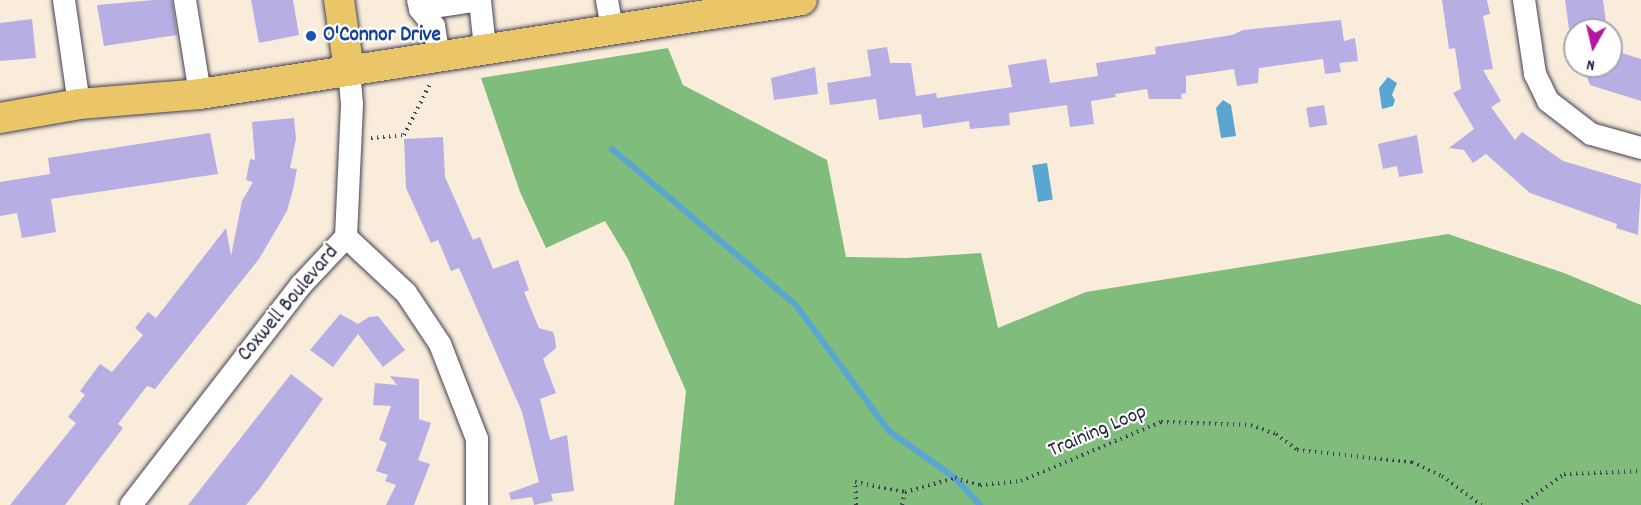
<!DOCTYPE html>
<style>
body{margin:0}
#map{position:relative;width:1641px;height:505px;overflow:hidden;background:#f9ecdb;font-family:Dekko,sans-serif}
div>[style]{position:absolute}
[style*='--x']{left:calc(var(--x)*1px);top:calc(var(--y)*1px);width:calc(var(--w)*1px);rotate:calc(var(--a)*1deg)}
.forest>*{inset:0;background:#80bc7b}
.water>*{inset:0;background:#59a6d2;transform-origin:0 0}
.stream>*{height:6px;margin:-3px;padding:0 3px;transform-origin:3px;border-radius:3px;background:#59a6d2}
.building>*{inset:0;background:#b7afe3;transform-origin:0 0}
.path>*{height:4px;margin-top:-2px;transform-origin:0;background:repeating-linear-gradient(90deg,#424053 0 1.5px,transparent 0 6px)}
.roads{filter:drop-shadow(0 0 2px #424053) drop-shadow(0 0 2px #424053)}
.minor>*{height:22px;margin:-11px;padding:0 11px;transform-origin:11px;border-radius:11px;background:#fff}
.major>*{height:30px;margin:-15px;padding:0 15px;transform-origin:15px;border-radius:15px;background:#ebc669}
.dots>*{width:16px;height:16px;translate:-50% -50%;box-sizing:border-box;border:3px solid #fff;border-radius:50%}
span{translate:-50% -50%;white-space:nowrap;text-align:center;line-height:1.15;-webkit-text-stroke:4.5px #fff;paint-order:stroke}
.transit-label{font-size:21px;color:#164399;font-weight:700}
.left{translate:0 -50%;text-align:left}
.street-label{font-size:21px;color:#22223b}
.north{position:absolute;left:1563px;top:18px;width:60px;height:60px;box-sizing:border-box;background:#fff;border:2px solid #a7a7b1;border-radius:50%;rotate:188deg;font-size:16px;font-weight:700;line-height:24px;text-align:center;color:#22223b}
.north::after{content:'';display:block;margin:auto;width:21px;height:27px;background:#b5179e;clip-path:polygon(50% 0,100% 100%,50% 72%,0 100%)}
</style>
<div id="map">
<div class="forest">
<i style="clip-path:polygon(668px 48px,683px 85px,827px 160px,846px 257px,906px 258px,981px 253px,998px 328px,1086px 292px,1448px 234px,1564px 273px,1641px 305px,1641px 505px,674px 505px,686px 391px,628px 259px,605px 221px,546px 248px,520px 192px,481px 78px)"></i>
</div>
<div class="water">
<i style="clip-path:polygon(1388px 77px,1397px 83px,1392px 95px,1395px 100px,1393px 106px,1382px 109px,1379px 88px)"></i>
<i style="clip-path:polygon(1223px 100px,1231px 105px,1236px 136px,1221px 138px,1216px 108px)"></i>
<i style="left:1047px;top:163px;width:37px;height:15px;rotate:81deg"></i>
</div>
<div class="stream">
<i style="--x:612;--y:149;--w:240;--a:40.3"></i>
<i style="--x:795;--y:304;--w:158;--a:53.5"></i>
<i style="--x:889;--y:431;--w:81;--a:35.5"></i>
<i style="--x:955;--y:478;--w:37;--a:47"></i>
</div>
<div class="building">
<i style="clip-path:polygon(154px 0,172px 0,177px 35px,104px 46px,97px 5px)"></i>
<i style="clip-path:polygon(251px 0,293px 0,299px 35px,259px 43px)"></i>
<i style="clip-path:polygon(1442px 0,1487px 0,1490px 14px,1483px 16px,1493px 69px,1483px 70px,1501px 101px,1491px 107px,1515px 140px,1522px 132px,1563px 161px,1641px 184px,1638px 235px,1616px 228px,1617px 224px,1530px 193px,1486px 154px,1473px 163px,1464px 150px,1449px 148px,1474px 129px,1453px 93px,1461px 89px,1455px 48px,1449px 49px)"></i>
<i style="clip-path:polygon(1565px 0,1603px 0,1607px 30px,1569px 29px)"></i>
<i style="clip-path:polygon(32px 19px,36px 58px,0 61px,0 23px)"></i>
<i style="clip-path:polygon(1341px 20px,1344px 41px,1355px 38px,1358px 61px,1339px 63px,1341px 72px,1325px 74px,1323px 59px,1259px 68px,1258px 83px,1237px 86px,1234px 69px,1186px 76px,1186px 93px,1181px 94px,1182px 99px,1149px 99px,1147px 89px,1115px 94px,1116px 97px,1091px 101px,1094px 124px,1070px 127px,1067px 105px,1009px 113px,1010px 125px,991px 127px,970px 129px,969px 121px,923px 128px,921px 114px,879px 120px,876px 99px,830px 105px,827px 83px,871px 76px,867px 50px,887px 47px,890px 63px,911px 63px,916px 96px,936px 93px,937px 98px,1012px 87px,1008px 65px,1046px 59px,1050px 83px,1098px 76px,1096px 63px,1156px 54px,1155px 47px,1232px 35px,1243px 30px)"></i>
<i style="clip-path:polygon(1619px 52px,1641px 59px,1641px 101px,1590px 85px,1583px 66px,1614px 66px)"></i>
<i style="clip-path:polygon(815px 67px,818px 94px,774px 100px,771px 78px)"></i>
<i style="left:1324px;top:105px;width:20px;height:18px;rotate:81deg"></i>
<i style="clip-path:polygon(294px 118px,296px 139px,290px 168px,297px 169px,293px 190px,287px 211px,259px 259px,155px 389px,147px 386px,118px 424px,123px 428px,65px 505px,10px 505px,76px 423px,68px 417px,85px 395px,80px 391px,100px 364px,112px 372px,143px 335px,135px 328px,148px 312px,156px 318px,226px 228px,231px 256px,242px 201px,253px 182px,246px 180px,250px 159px,255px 160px,252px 122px)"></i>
<i style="clip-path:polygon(210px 133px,218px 174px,51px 199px,56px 232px,22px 238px,17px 213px,0 216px,0 182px,50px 174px,48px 158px)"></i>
<i style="clip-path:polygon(1417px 135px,1423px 173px,1399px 177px,1397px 166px,1383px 169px,1378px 144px)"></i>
<i style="clip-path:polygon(443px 137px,445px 177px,473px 240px,480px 237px,493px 269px,518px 260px,529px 290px,524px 292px,539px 328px,553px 332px,555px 338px,556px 348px,543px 359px,556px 393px,540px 399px,550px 440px,567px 435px,574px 491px,551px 494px,553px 501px,534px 505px,532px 497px,511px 500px,509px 493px,539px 482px,522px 412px,459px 268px,451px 271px,438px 240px,431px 243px,406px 188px,404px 139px)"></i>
<i style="clip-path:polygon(340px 314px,358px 324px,369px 317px,378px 316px,405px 350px,383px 367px,358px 334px,333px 367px,310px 350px)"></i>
<i style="clip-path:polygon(291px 374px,323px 399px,261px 487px,246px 505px,188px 505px)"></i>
<i style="clip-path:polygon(390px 376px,419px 379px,419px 419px,431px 423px,418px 460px,430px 464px,414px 505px,386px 505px,396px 485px,385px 481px,388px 475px,376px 471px,387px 443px,379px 440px,391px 406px,373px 405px,375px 383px,397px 385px)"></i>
</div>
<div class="path">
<i style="--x:371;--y:138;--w:33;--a:-5"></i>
<i style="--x:404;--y:135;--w:59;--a:-63"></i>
<i style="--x:856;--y:505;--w:23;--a:-92"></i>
<i style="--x:855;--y:482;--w:51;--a:11.3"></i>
<i style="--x:902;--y:505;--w:13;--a:-77"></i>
<i style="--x:905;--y:492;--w:52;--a:-15.6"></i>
<i style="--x:955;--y:478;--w:26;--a:16"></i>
<i style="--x:980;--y:485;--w:41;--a:-5.6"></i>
<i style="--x:1021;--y:481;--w:152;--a:-22.9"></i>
<i style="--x:1161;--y:422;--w:90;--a:1.9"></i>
<i style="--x:1251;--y:425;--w:27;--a:20"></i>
<i style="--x:1276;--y:434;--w:26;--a:37"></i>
<i style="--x:1297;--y:450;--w:116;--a:6"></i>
<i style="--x:1412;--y:462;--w:33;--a:25"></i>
<i style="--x:1442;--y:476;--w:49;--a:36.6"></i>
<i style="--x:1522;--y:505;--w:52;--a:-36.4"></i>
<i style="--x:1564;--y:474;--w:77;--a:-2.2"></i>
</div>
<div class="roads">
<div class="minor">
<i style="--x:64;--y:0;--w:105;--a:81.8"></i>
<i style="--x:185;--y:0;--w:95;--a:80.9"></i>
<i style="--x:418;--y:0;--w:9;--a:77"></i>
<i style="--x:420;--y:9;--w:61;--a:-8.5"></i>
<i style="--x:607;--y:0;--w:28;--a:80"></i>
<i style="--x:1524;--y:0;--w:75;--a:81.5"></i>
<i style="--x:1535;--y:74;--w:30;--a:64"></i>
<i style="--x:1548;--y:101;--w:54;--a:37.5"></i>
<i style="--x:1591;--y:134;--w:52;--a:15.6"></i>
<i style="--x:480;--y:1;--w:47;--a:83.9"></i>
<i style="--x:420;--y:9;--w:22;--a:51"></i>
<i style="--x:434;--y:26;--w:30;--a:81"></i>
<i style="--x:346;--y:237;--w:82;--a:43"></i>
<i style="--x:406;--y:293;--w:61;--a:56.3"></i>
<i style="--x:440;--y:344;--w:102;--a:68.7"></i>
<i style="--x:477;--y:439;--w:66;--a:90"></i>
<i style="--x:131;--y:505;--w:278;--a:-52.3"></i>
<i style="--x:301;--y:285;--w:66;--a:-46.8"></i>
<i style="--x:346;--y:237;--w:133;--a:-87.4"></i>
<i style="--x:352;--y:104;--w:34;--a:-95"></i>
</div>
<div class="major">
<i style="--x:339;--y:0;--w:71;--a:81.9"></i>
<i style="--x:0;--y:118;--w:80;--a:-10"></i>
<i style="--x:79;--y:104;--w:121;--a:-4.7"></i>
<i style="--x:200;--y:94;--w:609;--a:-8.87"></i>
</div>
</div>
<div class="dots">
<i style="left:311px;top:36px;background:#1a4fb4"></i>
</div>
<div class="transit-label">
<span class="left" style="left:323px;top:36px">O'Connor Drive</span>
</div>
<div class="street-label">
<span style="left:289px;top:304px;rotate:-50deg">Coxwell Boulevard</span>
<span style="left:1098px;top:432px;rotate:-23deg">Training Loop</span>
</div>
<div class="north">N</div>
</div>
